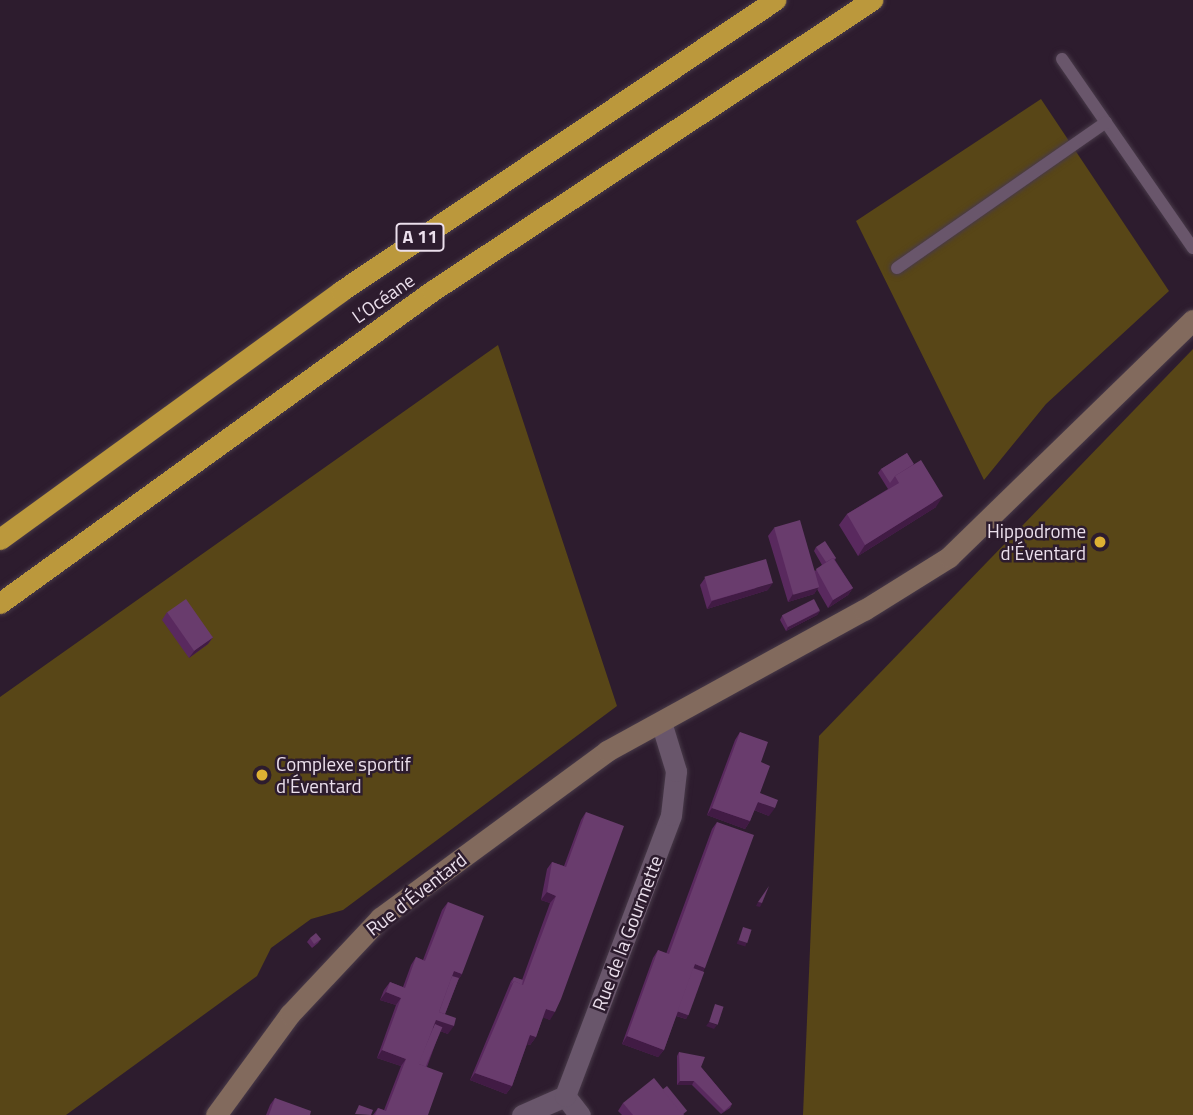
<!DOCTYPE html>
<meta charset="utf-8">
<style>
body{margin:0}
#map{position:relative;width:1193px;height:1115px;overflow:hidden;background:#2d1c2e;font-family:"Titillium Web",sans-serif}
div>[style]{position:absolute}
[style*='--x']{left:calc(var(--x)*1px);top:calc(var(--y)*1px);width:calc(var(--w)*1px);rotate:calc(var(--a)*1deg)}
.green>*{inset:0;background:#584617}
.roads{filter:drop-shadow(0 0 2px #483a49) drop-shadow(0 0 2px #483a49)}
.lane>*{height:12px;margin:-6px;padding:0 6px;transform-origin:6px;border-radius:6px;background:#69566b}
.street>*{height:21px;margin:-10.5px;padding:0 10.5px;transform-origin:10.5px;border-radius:10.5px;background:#69566b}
.secondary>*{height:21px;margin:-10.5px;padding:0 10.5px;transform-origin:10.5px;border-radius:10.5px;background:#826a5d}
.highway>*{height:21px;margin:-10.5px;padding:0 10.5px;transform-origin:10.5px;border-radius:10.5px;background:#bb983c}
.wall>*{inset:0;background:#59295e}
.shaded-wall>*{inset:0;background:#411b44;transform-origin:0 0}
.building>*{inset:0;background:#693c6d;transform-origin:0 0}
.dots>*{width:19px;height:19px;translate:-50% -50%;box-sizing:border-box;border:4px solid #2d1c2e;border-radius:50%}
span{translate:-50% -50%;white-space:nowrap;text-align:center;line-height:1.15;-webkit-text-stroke:5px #2d1c2e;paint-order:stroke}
.shield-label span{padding:2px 5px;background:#2d1c2e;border:2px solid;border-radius:5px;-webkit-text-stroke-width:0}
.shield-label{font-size:18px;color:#ebdfec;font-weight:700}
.street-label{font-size:19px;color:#ebdfec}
.poi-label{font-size:19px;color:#ebdfec}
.right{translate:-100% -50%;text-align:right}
.left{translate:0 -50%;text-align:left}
</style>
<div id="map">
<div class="green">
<i style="clip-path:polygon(1041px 99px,1169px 291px,1046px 404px,984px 480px,856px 221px)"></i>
<i style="clip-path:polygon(498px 345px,617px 706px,343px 910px,311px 919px,271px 948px,257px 976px,66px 1115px,0 1115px,0 697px)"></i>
<i style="clip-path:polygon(1193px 349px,1193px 1115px,803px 1115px,819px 736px)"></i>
</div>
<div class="roads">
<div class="lane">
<i style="--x:1062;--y:59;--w:230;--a:55.3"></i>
<i style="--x:897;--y:268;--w:255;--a:-34.9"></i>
</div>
<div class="street">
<i style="--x:565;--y:1096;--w:24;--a:52"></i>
<i style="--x:522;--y:1115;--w:47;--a:-23.8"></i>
<i style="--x:565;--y:1096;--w:300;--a:-69.3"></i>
<i style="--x:671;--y:815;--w:44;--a:-83.5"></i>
<i style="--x:676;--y:771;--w:51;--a:-107"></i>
</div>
<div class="secondary">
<i style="--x:216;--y:1115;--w:125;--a:-53.8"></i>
<i style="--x:290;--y:1014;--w:132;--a:-46.8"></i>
<i style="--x:380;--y:918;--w:282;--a:-36.3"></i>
<i style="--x:607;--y:751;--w:293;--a:-28.8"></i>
<i style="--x:864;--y:610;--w:100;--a:-31.9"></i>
<i style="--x:949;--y:557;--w:340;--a:-44.2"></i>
</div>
<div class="highway">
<i style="--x:0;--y:539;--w:422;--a:-36"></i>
<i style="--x:341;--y:291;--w:523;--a:-33.84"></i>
<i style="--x:0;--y:603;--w:533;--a:-35.84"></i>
<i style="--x:432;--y:291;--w:528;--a:-33.48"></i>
</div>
</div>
<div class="wall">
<i style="clip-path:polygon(907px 453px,936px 507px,858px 556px,839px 525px,847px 514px,888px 489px,878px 473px,881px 469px)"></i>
<i style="clip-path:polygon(774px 528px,815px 571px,822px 565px,814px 551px,816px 547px,836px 558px,835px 560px,853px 588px,848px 595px,828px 608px,817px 589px,814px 594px,788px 602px,768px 536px)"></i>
<i style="clip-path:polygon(705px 578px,768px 590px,707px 609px,700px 585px)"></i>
<i style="clip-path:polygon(820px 611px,817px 615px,786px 631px,780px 620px,782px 616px)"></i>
<i style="clip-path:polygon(167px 612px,213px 637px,208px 644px,189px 658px,162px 620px)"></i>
<i style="clip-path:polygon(740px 732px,761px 762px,760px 793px,769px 816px,754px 810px,750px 821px,745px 829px,707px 815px,735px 740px)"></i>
<i style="clip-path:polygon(586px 812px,550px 1020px,543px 1017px,536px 1037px,530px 1045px,527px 1044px,512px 1086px,506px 1094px,470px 1080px,511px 981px,514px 977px,522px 980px,550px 903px,541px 900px,547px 869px,552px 862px,564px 866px,581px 820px)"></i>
<i style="clip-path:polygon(717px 822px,705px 968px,703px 971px,688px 1015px,686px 1019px,676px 1016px,664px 1050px,658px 1057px,622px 1044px,653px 958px,658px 950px,666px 954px,712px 829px)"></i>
<i style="clip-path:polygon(448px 902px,462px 974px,458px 980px,445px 1014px,448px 1034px,440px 1031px,427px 1067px,428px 1115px,373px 1115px,378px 1108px,384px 1110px,401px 1066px,377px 1058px,396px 1005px,380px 1000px,384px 990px,390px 982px,403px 987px,411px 965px,416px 957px,423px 960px,442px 910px)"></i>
<i style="clip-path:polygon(310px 938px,321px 939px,318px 943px,312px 948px,307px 942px)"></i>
<i style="clip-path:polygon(679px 1052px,701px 1067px,732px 1104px,730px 1108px,721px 1114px,692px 1085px,677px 1085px,677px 1056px)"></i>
<i style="clip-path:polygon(275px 1098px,310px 1115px,266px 1115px,270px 1105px)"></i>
<i style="clip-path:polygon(623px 1103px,685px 1115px,622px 1115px,618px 1111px)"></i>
</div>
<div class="shaded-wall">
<i style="clip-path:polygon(943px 496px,936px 507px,858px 556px,865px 545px)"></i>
<i style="clip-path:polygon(773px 583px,768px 590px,707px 609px,712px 601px)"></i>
<i style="clip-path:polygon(819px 587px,814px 594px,788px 602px,793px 594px)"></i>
<i style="clip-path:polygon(853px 588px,848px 595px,828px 608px,833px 600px)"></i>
<i style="clip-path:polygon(820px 611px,817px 615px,786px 631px,788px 627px)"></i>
<i style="clip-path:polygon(213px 637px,208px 644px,189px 658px,195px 650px)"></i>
<i style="clip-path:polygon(758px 802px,775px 808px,769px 816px,752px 809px)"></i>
<i style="clip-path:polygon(712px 808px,750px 821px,745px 829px,707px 815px)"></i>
<i style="clip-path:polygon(547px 892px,556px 896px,550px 903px,541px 900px)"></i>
<i style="clip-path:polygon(758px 902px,762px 903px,760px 907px,756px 906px)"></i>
<i style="left:738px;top:940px;width:9px;height:4px;rotate:18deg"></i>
<i style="clip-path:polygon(695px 964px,705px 968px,700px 975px,691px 972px)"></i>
<i style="clip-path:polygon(454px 971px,462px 974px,457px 982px,449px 979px)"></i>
<i style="clip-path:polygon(386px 992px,401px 998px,396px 1005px,380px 1000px)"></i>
<i style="clip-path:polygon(546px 1009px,555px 1012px,550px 1020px,541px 1017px)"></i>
<i style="clip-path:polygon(677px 1011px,688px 1015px,686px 1019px,674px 1015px)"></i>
<i style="clip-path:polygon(436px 1015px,454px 1026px,448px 1034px,432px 1028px)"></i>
<i style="clip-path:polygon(709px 1022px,717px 1025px,714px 1029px,706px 1026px)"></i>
<i style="clip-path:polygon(530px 1035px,536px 1037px,530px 1045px,525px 1043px)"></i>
<i style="clip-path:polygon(627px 1036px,664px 1050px,658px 1057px,622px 1044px)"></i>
<i style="clip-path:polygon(382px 1050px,406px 1059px,401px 1066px,377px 1058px)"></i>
<i style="clip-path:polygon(475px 1073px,512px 1086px,506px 1094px,470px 1080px)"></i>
<i style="clip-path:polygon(680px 1081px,694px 1081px,692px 1085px,677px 1085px)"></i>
</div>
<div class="building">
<i style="clip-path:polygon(907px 453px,914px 464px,895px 476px,890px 483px,881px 469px)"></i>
<i style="clip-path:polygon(921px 460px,943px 496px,865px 545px,847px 514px,899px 483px,895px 476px)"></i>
<i style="left:800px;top:520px;width:70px;height:27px;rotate:74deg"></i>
<i style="clip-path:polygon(825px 541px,836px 558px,834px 559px,833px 558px,826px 562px,816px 547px)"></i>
<i style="clip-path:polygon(833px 558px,853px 588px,833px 600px,816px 569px)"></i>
<i style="left:766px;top:559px;width:25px;height:64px;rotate:74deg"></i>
<i style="left:186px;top:599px;width:47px;height:23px;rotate:55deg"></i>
<i style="left:814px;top:599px;width:13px;height:36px;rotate:63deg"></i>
<i style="clip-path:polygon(740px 732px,768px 742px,761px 762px,770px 766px,760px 793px,778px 800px,775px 808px,758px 802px,750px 821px,712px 808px)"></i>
<i style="clip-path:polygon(586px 812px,624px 826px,561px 999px,555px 1012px,546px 1009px,536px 1037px,530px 1035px,512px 1086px,475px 1073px,514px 981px,523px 985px,556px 896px,547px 892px,552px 862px,566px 867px)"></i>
<i style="clip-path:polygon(717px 822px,754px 835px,705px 968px,695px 964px,664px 1050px,627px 1036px,658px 950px,669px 954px)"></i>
<i style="clip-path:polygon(769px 886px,762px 903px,758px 902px)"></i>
<i style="clip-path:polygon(448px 902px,484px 916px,462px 974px,454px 971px,439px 1012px,456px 1018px,454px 1026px,436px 1020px,419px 1064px,443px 1073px,428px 1115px,375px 1115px,378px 1108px,386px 1111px,406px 1059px,382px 1050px,401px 998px,386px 992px,390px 982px,405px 988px,416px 957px,425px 961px)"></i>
<i style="left:743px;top:927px;width:9px;height:14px;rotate:18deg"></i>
<i style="clip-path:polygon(316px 933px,321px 939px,314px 944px,310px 938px)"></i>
<i style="left:693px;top:968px;width:12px;height:46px;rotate:20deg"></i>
<i style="clip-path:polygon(452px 976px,459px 978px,445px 1014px,439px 1012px)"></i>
<i style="clip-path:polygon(514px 977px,523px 980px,522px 985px,514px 981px,511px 985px)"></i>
<i style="left:715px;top:1004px;width:9px;height:19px;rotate:18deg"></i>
<i style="left:435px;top:1024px;width:8px;height:43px;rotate:23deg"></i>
<i style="clip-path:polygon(679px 1052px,705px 1057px,701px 1067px,732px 1104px,724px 1111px,694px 1081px,680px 1081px)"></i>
<i style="clip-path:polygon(654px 1078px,684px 1115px,633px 1115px,623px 1103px)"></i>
<i style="left:667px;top:1086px;width:32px;height:6px;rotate:51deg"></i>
<i style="clip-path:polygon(275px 1098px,311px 1111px,310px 1115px,269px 1115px)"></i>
<i style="clip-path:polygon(359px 1105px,373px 1110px,371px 1115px,355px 1114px)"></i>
</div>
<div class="dots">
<i style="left:1100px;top:542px;background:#deb133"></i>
<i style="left:262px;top:775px;background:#deb133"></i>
</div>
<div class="shield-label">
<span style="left:420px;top:237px">A 11</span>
</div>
<div class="street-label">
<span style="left:383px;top:298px;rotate:-35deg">L’Océane</span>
<span style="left:416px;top:894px;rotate:-38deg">Rue d'Éventard</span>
<span style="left:627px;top:933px;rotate:-69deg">Rue de la Gourmette</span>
</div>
<div class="poi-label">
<span class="right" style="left:1086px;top:542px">Hippodrome<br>d'Éventard</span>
<span class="left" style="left:276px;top:775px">Complexe sportif<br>d'Éventard</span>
</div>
</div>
